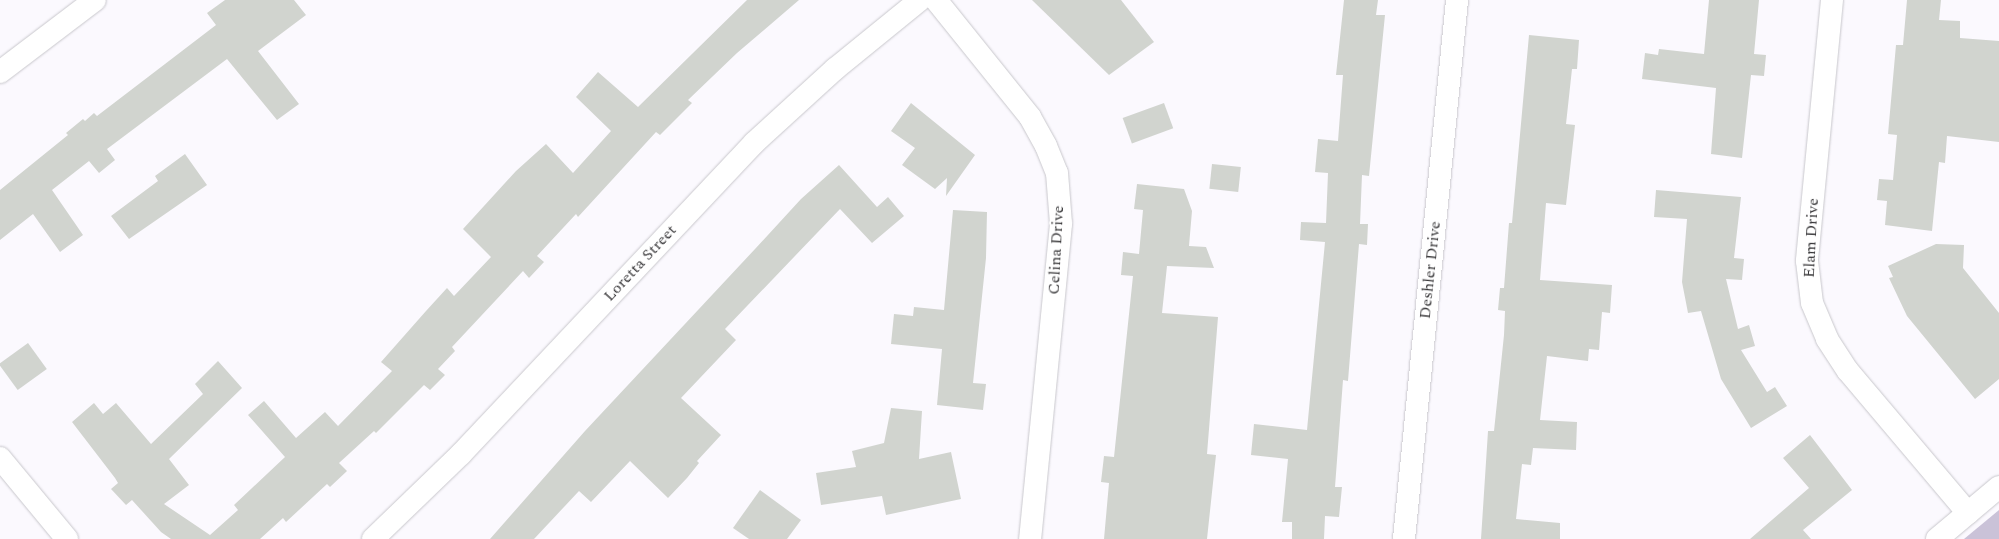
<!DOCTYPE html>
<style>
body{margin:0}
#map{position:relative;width:1999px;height:539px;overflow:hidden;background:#fbf9fe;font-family:Spectral,serif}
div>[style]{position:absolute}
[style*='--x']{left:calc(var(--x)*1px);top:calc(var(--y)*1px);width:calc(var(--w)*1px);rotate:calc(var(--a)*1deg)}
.green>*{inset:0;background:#cac2d8}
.building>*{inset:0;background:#d1d4cf;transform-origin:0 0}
.roads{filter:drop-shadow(0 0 1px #c8c7cc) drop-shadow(0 0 1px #c8c7cc)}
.minor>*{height:22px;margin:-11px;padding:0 11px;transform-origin:11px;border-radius:11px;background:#fff}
span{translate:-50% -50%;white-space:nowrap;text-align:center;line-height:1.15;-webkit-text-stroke:4px #fff;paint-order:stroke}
.street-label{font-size:16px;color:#373638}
</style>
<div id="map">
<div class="green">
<i style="clip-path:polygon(1999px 510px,1999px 539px,1964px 539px)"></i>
</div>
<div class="building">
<i style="clip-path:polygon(225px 0,294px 0,306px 15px,258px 51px,299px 104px,277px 120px,227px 59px,107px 149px,115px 160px,99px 173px,89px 161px,52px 190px,83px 235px,60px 252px,33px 214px,0 240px,0 190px,68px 135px,66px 133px,83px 119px,85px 121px,94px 113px,97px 116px,216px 25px,207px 13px)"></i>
<i style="clip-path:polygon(747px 0,799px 0,737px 53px,688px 100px,692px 103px,660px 135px,656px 132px,578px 217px,576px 214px,537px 256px,544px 262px,529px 278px,523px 271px,452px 347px,455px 351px,438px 369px,445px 375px,430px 390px,424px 385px,376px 433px,374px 431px,339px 463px,347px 471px,330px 487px,327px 484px,286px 522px,283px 518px,260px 539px,171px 539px,161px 532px,132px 500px,126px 505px,111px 489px,118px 483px,115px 478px,72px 422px,94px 403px,103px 414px,116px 403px,151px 444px,203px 394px,195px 384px,218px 361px,242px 388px,169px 459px,189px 485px,164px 504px,210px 535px,238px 510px,234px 505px,285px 457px,248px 415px,264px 401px,296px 438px,325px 412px,338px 426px,392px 371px,381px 362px,426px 311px,447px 288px,454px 296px,491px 257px,463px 229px,516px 171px,546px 144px,573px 173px,611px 131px,576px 97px,598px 72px,638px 107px)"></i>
<i style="clip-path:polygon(1032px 0,1121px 0,1154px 42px,1109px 75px)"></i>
<i style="clip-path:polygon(1344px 0,1378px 0,1376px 15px,1385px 15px,1369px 176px,1362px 175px,1360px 224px,1368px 224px,1367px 245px,1359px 244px,1348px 381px,1343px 380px,1335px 487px,1342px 487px,1339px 517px,1325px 516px,1324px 539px,1292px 539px,1292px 522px,1282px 522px,1288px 459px,1251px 455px,1254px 424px,1307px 430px,1325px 242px,1300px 240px,1301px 222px,1326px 223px,1328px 173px,1315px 172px,1318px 139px,1338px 141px,1343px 75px,1336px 75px)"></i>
<i style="clip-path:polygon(1709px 0,1759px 0,1754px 54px,1766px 55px,1764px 76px,1751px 75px,1742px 158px,1711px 154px,1716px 88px,1642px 79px,1645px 53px,1658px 55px,1659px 49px,1704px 54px)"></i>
<i style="clip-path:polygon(1907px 0,1941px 0,1939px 20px,1960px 21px,1960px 38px,1999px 41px,1999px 142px,1947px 136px,1945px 163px,1939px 162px,1932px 231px,1885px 225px,1887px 201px,1877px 200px,1879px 179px,1893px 180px,1897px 135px,1888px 134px,1896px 45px,1903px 45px)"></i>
<i style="clip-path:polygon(1529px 35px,1579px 40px,1577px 69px,1572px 69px,1566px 124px,1575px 125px,1566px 205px,1546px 203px,1540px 280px,1612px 285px,1610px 313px,1602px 312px,1599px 350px,1589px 349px,1588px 361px,1547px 356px,1540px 420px,1577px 422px,1576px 450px,1533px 448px,1531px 465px,1522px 464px,1516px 519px,1560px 523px,1560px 539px,1481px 539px,1488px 431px,1494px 431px,1504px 335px,1505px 311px,1498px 310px,1500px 288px,1504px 288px,1509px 223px,1512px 223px)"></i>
<i style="clip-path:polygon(911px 103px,975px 155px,946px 196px,947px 178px,935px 189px,902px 165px,915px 148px,891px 131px)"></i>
<i style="left:1164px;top:103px;width:27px;height:44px;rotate:70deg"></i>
<i style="clip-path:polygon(185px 154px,207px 185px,129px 239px,111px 216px,158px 181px,155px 176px)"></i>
<i style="left:1212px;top:164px;width:29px;height:25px;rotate:6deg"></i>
<i style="clip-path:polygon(839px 165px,877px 207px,888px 197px,904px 216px,872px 243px,840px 209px,725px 329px,736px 340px,681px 398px,721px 435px,697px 461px,699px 463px,687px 478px,668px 498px,630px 461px,591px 502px,579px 491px,534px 539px,490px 539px,585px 431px,755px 249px,801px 199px)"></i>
<i style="clip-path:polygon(1137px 184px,1184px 189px,1192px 211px,1189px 246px,1206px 247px,1214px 268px,1167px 266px,1162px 313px,1218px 317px,1207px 454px,1216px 455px,1207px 539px,1104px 539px,1109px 483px,1101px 482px,1104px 456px,1114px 457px,1133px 276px,1121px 275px,1123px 252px,1139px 254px,1143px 210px,1134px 209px)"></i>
<i style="clip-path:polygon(1656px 190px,1741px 197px,1734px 258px,1744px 259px,1742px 280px,1726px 279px,1738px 329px,1749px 325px,1755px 346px,1741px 350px,1767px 392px,1775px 387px,1787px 406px,1751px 428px,1721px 379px,1701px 311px,1688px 313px,1682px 282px,1687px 219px,1654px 217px)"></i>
<i style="clip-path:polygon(953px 210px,987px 212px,986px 258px,973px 383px,986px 384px,983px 410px,937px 405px,942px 349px,891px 344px,894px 314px,913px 316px,914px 307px,944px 310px)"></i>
<i style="clip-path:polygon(1936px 244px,1964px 245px,1963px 268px,1999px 313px,1999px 379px,1975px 399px,1907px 316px,1889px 278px,1893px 277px,1888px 266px)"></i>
<i style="left:28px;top:343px;width:32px;height:36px;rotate:54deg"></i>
<i style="clip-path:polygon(891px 408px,922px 411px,919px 459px,951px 452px,961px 499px,886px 515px,882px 496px,821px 505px,816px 473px,856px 467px,852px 451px,884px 443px)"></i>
<i style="clip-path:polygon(1810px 435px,1852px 490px,1803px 530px,1811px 539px,1750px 539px,1809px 488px,1783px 458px)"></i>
<i style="clip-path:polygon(760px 490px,801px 520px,787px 539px,749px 539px,733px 528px)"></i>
</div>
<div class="roads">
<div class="minor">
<i style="--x:936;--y:0;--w:150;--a:51.2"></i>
<i style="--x:1030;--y:117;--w:33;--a:61"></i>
<i style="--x:1046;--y:146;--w:29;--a:68"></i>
<i style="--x:1057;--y:173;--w:51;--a:85.5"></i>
<i style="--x:1061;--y:224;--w:317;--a:95.6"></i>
<i style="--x:1832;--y:0;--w:262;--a:95.5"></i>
<i style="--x:1807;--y:261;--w:42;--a:83.2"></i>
<i style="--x:1812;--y:303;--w:39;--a:67"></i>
<i style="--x:1827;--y:339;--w:38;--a:57"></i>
<i style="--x:1848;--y:371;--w:186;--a:49.8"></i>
<i style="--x:0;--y:72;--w:119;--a:-37.2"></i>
<i style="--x:0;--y:458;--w:105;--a:50.4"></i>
<i style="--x:373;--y:539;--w:122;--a:-44"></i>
<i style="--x:461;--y:454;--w:427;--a:-46.7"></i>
<i style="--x:754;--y:143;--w:110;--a:-42.4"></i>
<i style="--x:835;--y:69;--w:109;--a:-39.1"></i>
<i style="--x:1404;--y:539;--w:542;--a:-84.38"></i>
<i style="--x:1937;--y:539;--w:81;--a:-40"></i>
</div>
</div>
<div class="street-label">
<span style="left:1811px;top:238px;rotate:-87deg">Elam Drive</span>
<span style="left:1056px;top:250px;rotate:-87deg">Celina Drive</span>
<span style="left:640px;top:263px;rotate:-47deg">Loretta Street</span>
<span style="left:1430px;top:270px;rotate:-84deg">Deshler Drive</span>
</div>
</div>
